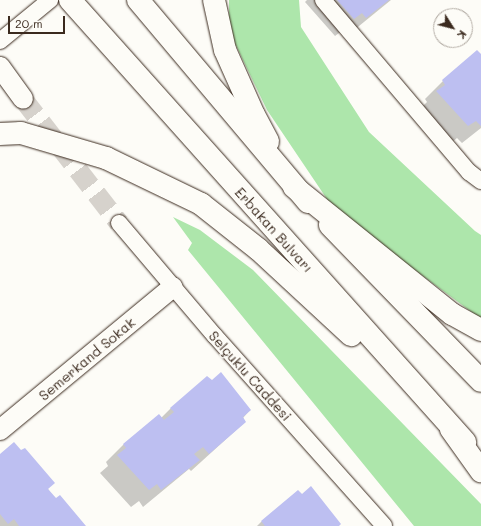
<!DOCTYPE html>
<meta charset="utf-8">
<style>
body{margin:0}
#map{position:relative;width:481px;height:526px;overflow:hidden;background:#fdfcf7;font-family:Mali,sans-serif}
div>[style]{position:absolute}
[style*='--x']{left:calc(var(--x)*1px);top:calc(var(--y)*1px);width:calc(var(--w)*1px);rotate:calc(var(--a)*1deg)}
.green>*{inset:0;background:#ade6ab}
.shadow>*{inset:0;background:#0003}
.building>*{inset:0;background:#bdbff1}
.tertiary-tunnel>*{height:20px;margin-top:-10px;transform-origin:0;background:repeating-linear-gradient(90deg,#d6d2cc 0 20px,transparent 0 30px)}
.roads{filter:drop-shadow(0 0 1px #3b2a1e) drop-shadow(0 0 1px #3b2a1e)}
.minor>*{height:16px;margin:-8px;padding:0 8px;transform-origin:8px;border-radius:8px;background:#fdfcf7}
.tertiary>*{height:20px;margin:-10px;padding:0 10px;transform-origin:10px;border-radius:10px;background:#fdfcf7}
.trunk>*{height:22px;margin:-11px;padding:0 11px;transform-origin:11px;border-radius:11px;background:#fdfcf7}
.motorway>*{height:22px;margin:-11px;padding:0 11px;transform-origin:11px;border-radius:11px;background:#fdfcf7}
span{translate:-50% -50%;white-space:nowrap;text-align:center;line-height:1.15;-webkit-text-stroke:3px #fdfcf7;paint-order:stroke}
.street-label{font-size:14px;color:#3b2a1e}
.north{position:absolute;left:433px;top:8px;width:40px;height:40px;box-sizing:border-box;background:#fdfcf7;border:1px solid #afa8a0;border-radius:50%;rotate:126deg;font-size:11px;font-weight:700;line-height:16px;text-align:center;color:#3b2a1e}
.north::after{content:'';display:block;margin:auto;width:14px;height:18px;background:#3b2a1e;clip-path:polygon(50% 0,100% 100%,50% 72%,0 100%)}
.scale{position:absolute;left:8px;top:16px;width:57px;height:18px;box-sizing:border-box;border:2px solid #3b2a1e;border-top:0;padding-left:5px;font-size:12px;line-height:14px;white-space:nowrap;color:#3b2a1e;-webkit-text-stroke:3px #fdfcf7;paint-order:stroke}
</style>
<div id="map">
<div class="green">
<i style="clip-path:polygon(229px 0,299px 0,301px 27px,369px 132px,475px 231px,481px 235px,481px 319px,335px 211px,267px 110px,229px 31px)"></i>
<i style="clip-path:polygon(173px 217px,200px 230px,253px 270px,481px 504px,481px 526px,414px 526px,188px 250px,192px 243px)"></i>
</div>
<div class="shadow">
<i style="clip-path:polygon(307px 0,391px 0,348px 35px,343px 30px,335px 36px,305px 2px)"></i>
<i style="clip-path:polygon(481px 54px,481px 128px,462px 143px,457px 138px,450px 144px,419px 110px,427px 102px,425px 99px,443px 81px)"></i>
<i style="clip-path:polygon(171px 408px,250px 410px,243px 418px,245px 422px,191px 471px,189px 469px,143px 507px,139px 501px,131px 507px,100px 473px,108px 466px,106px 462px,124px 444px,161px 418px)"></i>
<i style="clip-path:polygon(0 456px,48px 489px,56px 500px,85px 526px,0 526px)"></i>
<i style="clip-path:polygon(298px 491px,338px 526px,257px 526px,261px 522px)"></i>
</div>
<div class="building">
<i style="clip-path:polygon(337px 0,389px 0,366px 18px,362px 13px,354px 19px)"></i>
<i style="clip-path:polygon(477px 50px,481px 54px,481px 126px,476px 121px,468px 126px,436px 91px,445px 85px,442px 80px)"></i>
<i style="clip-path:polygon(221px 372px,251px 410px,243px 417px,246px 422px,209px 454px,203px 447px,194px 454px,200px 460px,161px 490px,157px 484px,149px 490px,117px 455px,126px 448px,123px 444px,159px 414px,164px 420px,174px 412px,170px 408px,207px 376px,212px 380px)"></i>
<i style="clip-path:polygon(14px 442px,21px 450px,25px 448px,55px 483px,48px 489px,56px 498px,60px 495px,86px 526px,19px 526px,14px 519px,8px 524px,0 514px,0 454px)"></i>
<i style="clip-path:polygon(311px 486px,341px 524px,339px 526px,265px 526px,261px 521px,298px 490px,302px 494px)"></i>
</div>
<div class="tertiary-tunnel">
<i style="--x:23;--y:99;--w:157;--a:52.3"></i>
</div>
<div class="roads">
<div class="minor">
<i style="--x:323;--y:0;--w:226;--a:49.7"></i>
<i style="--x:469;--y:172;--w:15;--a:37"></i>
<i style="--x:0;--y:41;--w:65;--a:-39.4"></i>
<i style="--x:119;--y:223;--w:148;--a:49.7"></i>
<i style="--x:215;--y:336;--w:254;--a:48.3"></i>
</div>
<div class="tertiary">
<i style="--x:0;--y:67;--w:39;--a:54"></i>
<i style="--x:0;--y:430;--w:224;--a:-39.6"></i>
</div>
<div class="trunk">
<i style="--x:70;--y:0;--w:593;--a:48.21"></i>
<i style="--x:138;--y:0;--w:264;--a:49.9"></i>
<i style="--x:214;--y:0;--w:51;--a:77.6"></i>
<i style="--x:225;--y:50;--w:71;--a:66"></i>
<i style="--x:254;--y:115;--w:30;--a:62"></i>
<i style="--x:0;--y:134;--w:21;--a:-3"></i>
<i style="--x:21;--y:133;--w:89;--a:16.4"></i>
<i style="--x:106;--y:158;--w:106;--a:25.8"></i>
<i style="--x:201;--y:204;--w:73;--a:38.3"></i>
<i style="--x:258;--y:249;--w:127;--a:42.8"></i>
<i style="--x:330;--y:225;--w:217;--a:45.9"></i>
</div>
<div class="motorway">
<i style="--x:294;--y:187;--w:203;--a:38.8"></i>
<i style="--x:452;--y:314;--w:33;--a:29"></i>
<i style="--x:451;--y:429;--w:52;--a:54.5"></i>
</div>
</div>
<div class="street-label">
<span style="left:274px;top:230px;rotate:48deg">Erbakan Bulvarı</span>
<span style="left:87px;top:359px;rotate:-40deg">Semerkand Sokak</span>
<span style="left:250px;top:376px;rotate:48deg">Selçuklu Caddesi</span>
</div>
<div class="north">K</div>
<div class="scale">20 m</div>
</div>
